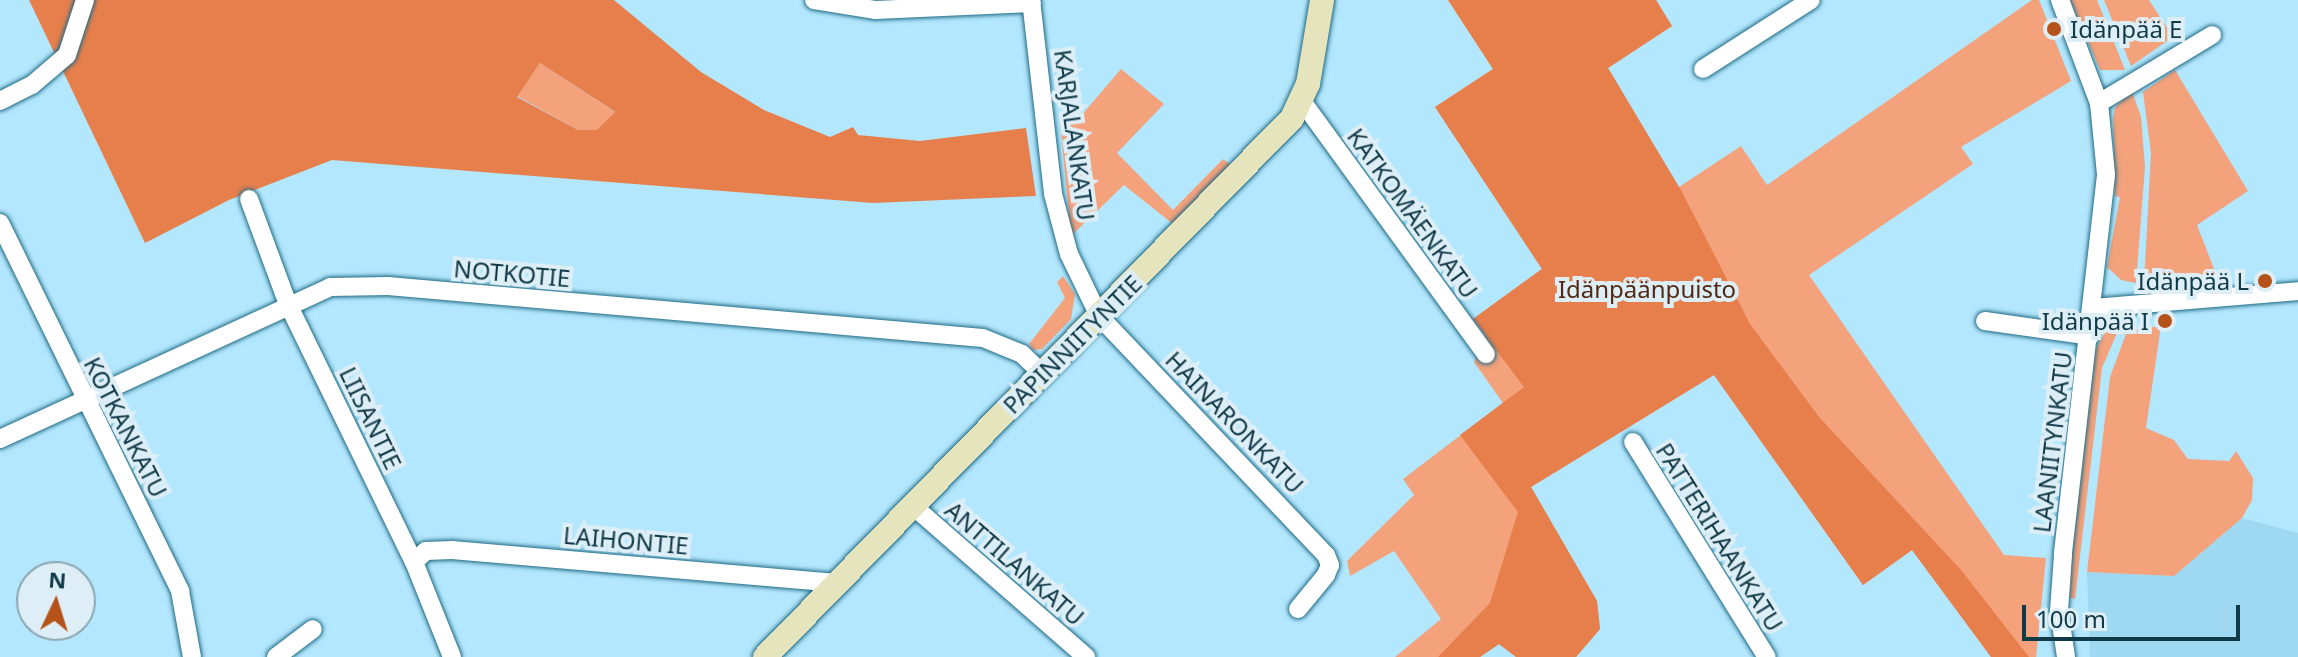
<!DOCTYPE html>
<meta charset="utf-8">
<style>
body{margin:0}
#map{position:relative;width:2298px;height:657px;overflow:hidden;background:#b3e7fd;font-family:"Noto Sans",sans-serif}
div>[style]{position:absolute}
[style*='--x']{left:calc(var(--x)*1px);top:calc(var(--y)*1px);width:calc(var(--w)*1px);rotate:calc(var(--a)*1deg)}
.built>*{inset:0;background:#9fd9f1}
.green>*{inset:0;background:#f3a27c}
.forest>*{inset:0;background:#e77f4c}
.roads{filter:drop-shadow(0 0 2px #1f6a85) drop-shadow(0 0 2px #1f6a85)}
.street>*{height:18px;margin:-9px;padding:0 9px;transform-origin:9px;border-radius:9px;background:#fff}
.secondary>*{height:24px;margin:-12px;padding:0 12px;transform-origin:12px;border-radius:12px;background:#e6e4bd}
.dots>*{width:22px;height:22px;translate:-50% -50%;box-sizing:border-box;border:4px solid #ddeef6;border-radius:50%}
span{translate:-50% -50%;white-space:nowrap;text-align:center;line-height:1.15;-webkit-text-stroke:8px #ddeef6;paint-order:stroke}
.poi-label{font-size:24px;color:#113a49}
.left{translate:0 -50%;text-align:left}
.right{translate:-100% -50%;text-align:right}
.street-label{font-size:24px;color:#113a49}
.park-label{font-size:24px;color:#532914}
.north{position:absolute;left:16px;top:561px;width:80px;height:80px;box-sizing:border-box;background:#ddeef6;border:2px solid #8ba6b1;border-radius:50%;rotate:4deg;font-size:22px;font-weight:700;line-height:32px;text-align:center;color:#113a49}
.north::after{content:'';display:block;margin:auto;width:28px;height:36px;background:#b55219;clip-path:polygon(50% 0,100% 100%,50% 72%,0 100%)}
.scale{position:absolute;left:2022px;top:605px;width:218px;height:36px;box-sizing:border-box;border:4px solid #113a49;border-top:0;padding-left:10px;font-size:24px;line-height:28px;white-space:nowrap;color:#113a49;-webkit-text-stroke:6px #ddeef6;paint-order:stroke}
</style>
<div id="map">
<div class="built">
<i style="clip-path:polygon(2242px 518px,2298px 533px,2298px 657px,2090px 657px,2087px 572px,2174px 576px)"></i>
</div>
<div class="green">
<i style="clip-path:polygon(1448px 0,1656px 0,1672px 26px,1608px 68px,1679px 187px,1741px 146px,1767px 185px,2032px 0,2039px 0,2071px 81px,1961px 147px,1973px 164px,1809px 275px,2004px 555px,2046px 558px,2036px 657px,1991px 657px,1912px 550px,1863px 585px,1714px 375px,1531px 487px,1597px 601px,1600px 629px,1576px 657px,1516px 657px,1499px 644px,1480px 657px,1395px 657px,1441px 619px,1394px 551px,1350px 576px,1347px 561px,1414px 495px,1403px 479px,1503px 403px,1474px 362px,1486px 336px,1473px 319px,1542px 269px,1435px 107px,1493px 69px)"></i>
<i style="clip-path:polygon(2070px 0,2097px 0,2125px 70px,2100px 70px)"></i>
<i style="clip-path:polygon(2104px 0,2149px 0,2173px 37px,2131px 66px)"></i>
<i style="clip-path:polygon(540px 63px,615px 112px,597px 131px,578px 130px,517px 96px)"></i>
<i style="clip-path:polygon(1121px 69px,1164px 104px,1117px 153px,1173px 210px,1223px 159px,1231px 165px,1173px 224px,1124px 185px,1071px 236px,1060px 121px,1080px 117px)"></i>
<i style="clip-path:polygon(2175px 70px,2248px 191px,2197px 225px,2216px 274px,2144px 282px,2151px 153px,2143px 92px)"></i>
<i style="clip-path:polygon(2132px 91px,2141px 117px,2145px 167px,2136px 283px,2121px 280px,2107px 267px,2120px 197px,2115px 196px,2113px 118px,2115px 107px)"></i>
<i style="clip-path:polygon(1063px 276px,1075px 294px,1071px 319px,1042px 349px,1033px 350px,1029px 344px,1065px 298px,1057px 282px)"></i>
<i style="clip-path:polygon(2123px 319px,2102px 368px,2075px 599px,2070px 598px,2071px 565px,2096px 348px,2106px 331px)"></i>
<i style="clip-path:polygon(2161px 326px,2146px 428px,2174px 440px,2188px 459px,2229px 461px,2236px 451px,2253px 478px,2252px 500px,2242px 518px,2174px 576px,2087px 572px,2110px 377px,2127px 331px)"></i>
</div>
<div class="forest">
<i style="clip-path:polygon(evenodd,29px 0,614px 0,701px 72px,764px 110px,830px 137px,853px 127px,858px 135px,920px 141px,1026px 128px,1036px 196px,873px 203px,332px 160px,229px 200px,145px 243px,29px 0,540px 63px,614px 111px,615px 112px,597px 130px,578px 130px,517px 97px,540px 63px)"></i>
<i style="clip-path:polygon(1448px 0,1656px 0,1672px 26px,1608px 68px,1682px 192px,1750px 324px,1819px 417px,1961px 570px,2029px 657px,1991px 657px,1912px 550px,1863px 585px,1714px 375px,1531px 487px,1597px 601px,1600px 629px,1576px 657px,1516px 657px,1499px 644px,1480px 657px,1438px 657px,1490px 603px,1518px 512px,1460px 435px,1524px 387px,1473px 319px,1542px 269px,1435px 107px,1493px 69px)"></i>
</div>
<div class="roads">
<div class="street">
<i style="--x:814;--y:0;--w:63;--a:9.2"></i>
<i style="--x:876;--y:10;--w:156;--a:-2.6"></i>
<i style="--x:1031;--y:0;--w:195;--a:83.5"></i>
<i style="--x:1053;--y:194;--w:62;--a:75.1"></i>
<i style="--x:1069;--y:254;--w:69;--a:64.2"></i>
<i style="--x:1099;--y:316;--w:330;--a:46.5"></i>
<i style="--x:1326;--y:555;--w:11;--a:68"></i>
<i style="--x:1330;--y:565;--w:11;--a:112"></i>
<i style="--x:1326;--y:575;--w:44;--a:129.5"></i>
<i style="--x:2060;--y:0;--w:110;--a:69.3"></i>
<i style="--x:2099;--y:103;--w:72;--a:84.4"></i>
<i style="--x:2106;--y:175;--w:382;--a:96.5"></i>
<i style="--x:2063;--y:555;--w:56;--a:94.1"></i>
<i style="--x:2059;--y:611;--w:47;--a:81.3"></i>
<i style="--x:1703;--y:69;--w:128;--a:-32.6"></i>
<i style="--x:0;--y:101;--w:36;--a:-27"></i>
<i style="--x:32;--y:85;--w:46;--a:-40.6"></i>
<i style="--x:67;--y:55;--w:58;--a:-71.9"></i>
<i style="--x:1302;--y:101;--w:313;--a:54"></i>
<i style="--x:2099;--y:103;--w:132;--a:-31"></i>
<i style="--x:249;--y:199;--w:110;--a:69.7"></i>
<i style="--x:287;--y:302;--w:289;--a:64"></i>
<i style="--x:414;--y:562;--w:102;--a:68.2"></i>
<i style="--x:0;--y:223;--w:410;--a:63.9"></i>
<i style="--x:180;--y:591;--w:67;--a:79.7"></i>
<i style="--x:2093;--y:308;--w:206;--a:-4.7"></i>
<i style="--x:1985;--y:321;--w:106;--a:8.1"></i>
<i style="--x:0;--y:439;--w:363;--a:-24.7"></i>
<i style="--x:330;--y:287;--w:58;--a:-1"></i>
<i style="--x:388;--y:286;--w:597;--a:4.99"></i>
<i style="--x:983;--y:338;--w:42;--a:22.3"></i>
<i style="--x:1022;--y:354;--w:28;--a:44"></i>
<i style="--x:1633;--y:442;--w:253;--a:58.1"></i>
<i style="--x:913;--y:506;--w:230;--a:41.1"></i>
<i style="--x:414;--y:562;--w:16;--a:-43"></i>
<i style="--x:426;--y:551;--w:26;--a:-2"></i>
<i style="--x:452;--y:550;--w:386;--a:4.9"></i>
<i style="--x:276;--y:657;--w:46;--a:-37.1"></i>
</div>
<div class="secondary">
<i style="--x:765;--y:657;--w:754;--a:-45.64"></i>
<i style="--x:1292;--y:118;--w:38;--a:-65"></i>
<i style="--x:1308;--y:84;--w:85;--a:-80.5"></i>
</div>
</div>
<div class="dots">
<i style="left:2054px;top:29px;background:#b55219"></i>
<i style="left:2265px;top:281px;background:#b55219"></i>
<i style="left:2165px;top:321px;background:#b55219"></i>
</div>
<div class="poi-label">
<span class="left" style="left:2070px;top:29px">Idänpää E</span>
<span class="right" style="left:2249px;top:281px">Idänpää L</span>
<span class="right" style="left:2149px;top:321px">Idänpää I</span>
</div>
<div class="street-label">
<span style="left:1075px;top:135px;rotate:82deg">KARJALANKATU</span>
<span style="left:1413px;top:213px;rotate:54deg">KATKOMÄENKATU</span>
<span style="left:512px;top:273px;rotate:5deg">NOTKOTIE</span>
<span style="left:1072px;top:344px;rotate:-45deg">PAPINNIITYNTIE</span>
<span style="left:371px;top:418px;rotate:64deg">LIISANTIE</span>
<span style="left:1235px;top:422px;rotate:46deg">HAINARONKATU</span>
<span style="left:126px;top:427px;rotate:63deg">KOTKANKATU</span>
<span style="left:2052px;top:442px;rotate:-83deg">LAANIITYNKATU</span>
<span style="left:1720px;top:537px;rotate:58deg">PATTERIHAANKATU</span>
<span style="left:626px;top:540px;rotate:5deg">LAIHONTIE</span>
<span style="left:1015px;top:563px;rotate:41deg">ANTTILANKATU</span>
</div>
<div class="park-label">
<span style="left:1647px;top:289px">Idänpäänpuisto</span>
</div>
<div class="north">N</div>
<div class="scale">100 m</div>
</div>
